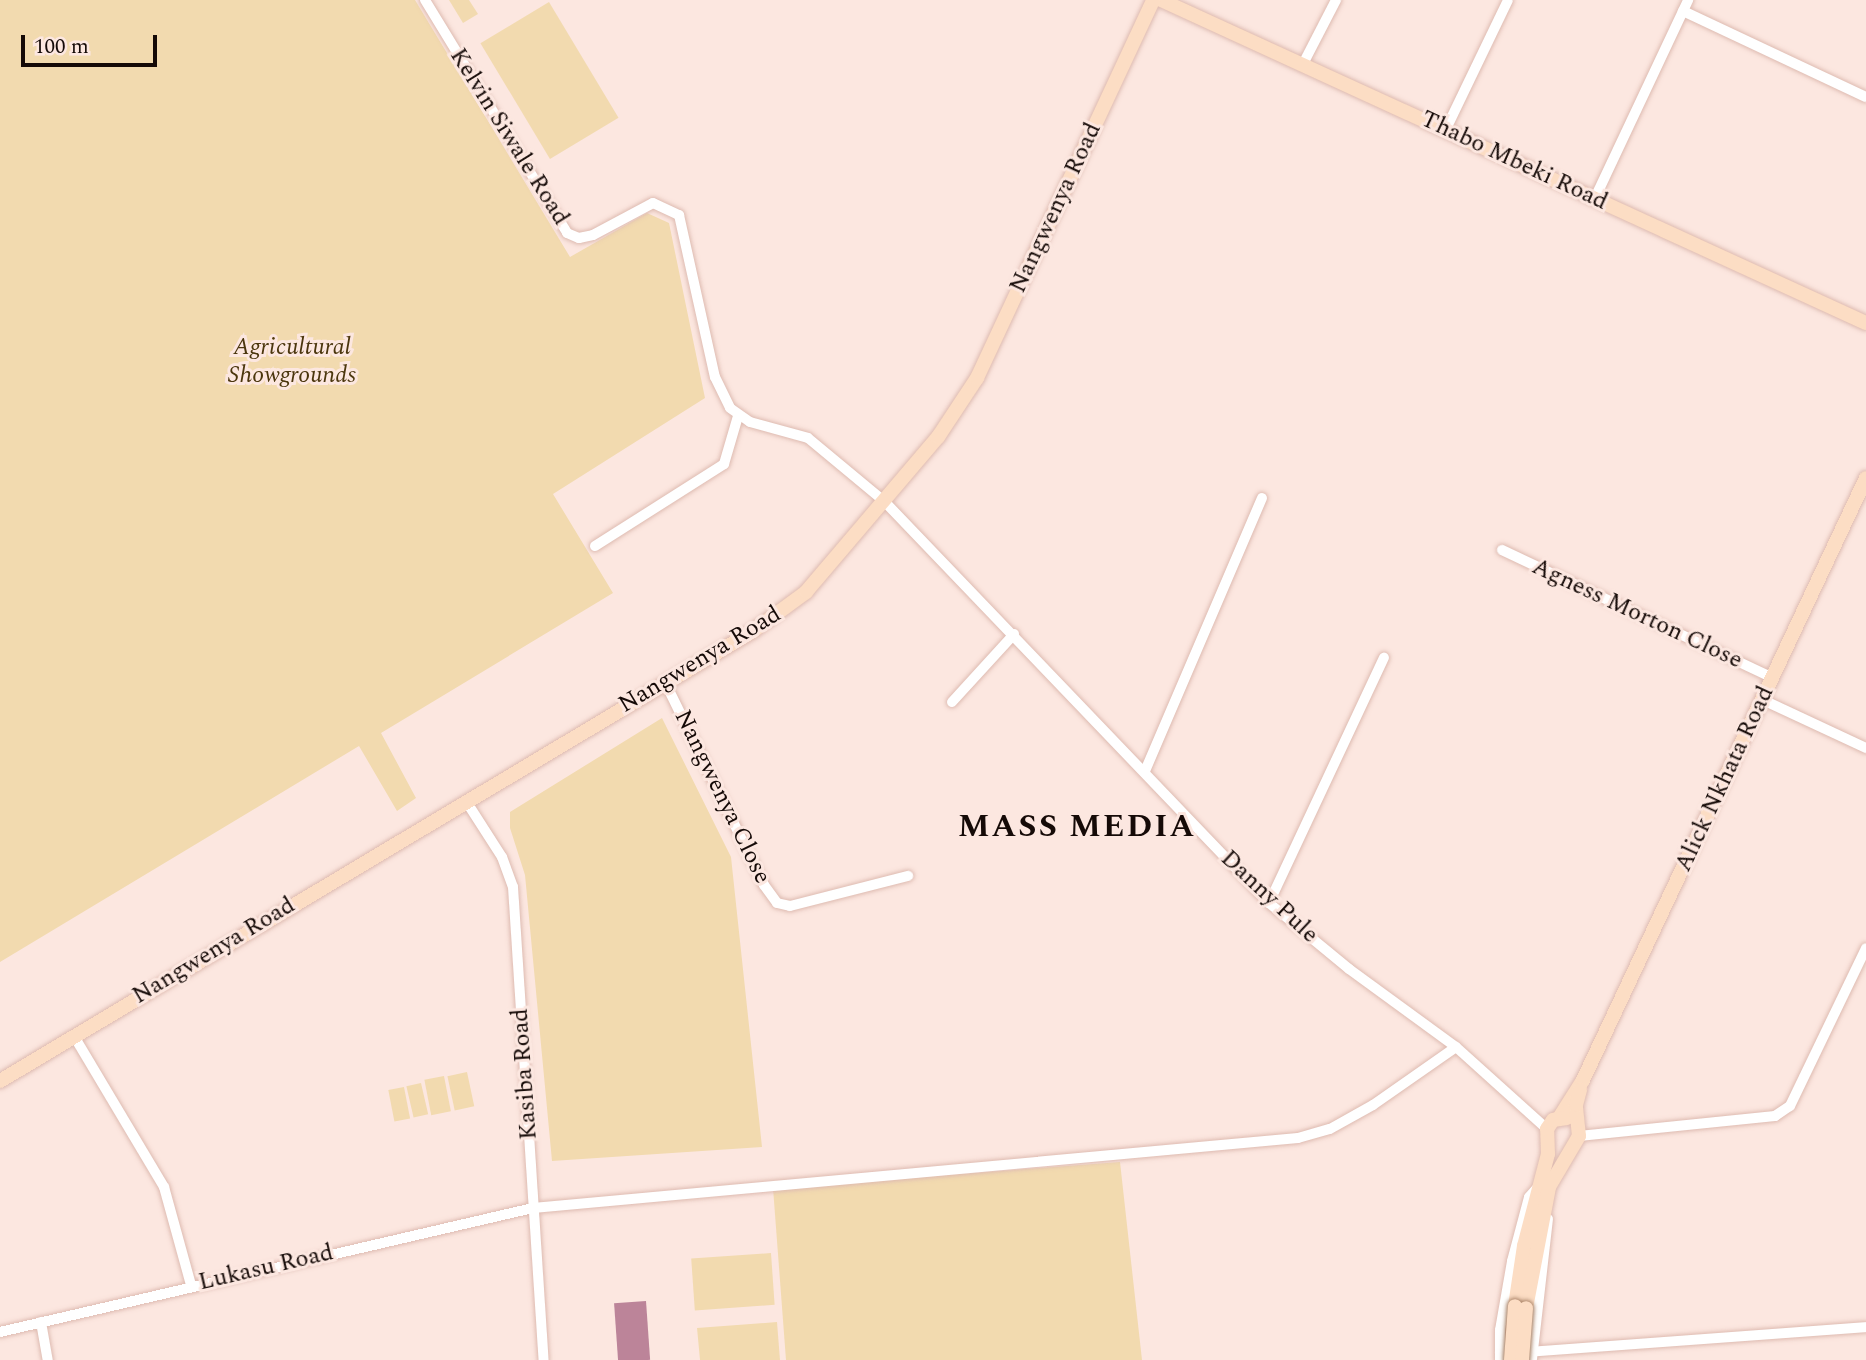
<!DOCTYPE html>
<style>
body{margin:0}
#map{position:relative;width:1866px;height:1360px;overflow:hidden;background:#fce7e0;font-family:Spectral,serif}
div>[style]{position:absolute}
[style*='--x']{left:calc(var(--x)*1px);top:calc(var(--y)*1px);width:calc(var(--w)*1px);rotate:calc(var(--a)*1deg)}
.green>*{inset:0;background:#f2daaf;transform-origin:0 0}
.water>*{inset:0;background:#bc8499;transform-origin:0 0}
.roads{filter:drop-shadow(0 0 2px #debbb1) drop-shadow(0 0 2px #debbb1)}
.minor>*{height:10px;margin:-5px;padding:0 5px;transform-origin:5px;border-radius:5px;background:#fff}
.major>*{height:14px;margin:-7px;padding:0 7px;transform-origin:7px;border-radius:7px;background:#fcddc4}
.bridges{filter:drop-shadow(0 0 2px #aa8468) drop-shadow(0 0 2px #aa8468)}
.major-bridge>*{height:14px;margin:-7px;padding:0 7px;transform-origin:7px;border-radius:7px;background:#fcddc4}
span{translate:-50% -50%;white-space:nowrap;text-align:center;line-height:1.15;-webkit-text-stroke:6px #fce7e0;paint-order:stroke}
.street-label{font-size:24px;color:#150a07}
.park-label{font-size:24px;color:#4b360d;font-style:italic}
.district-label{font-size:32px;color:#150a07;font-weight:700;letter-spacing:2px}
.scale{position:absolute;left:21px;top:35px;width:136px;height:32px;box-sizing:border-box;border:4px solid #150a07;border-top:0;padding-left:9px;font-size:21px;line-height:24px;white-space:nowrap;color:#150a07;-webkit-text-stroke:5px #fce7e0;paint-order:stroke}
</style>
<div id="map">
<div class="green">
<i style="clip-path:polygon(0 0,415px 0,570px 257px,647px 213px,669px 223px,705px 398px,553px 494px,613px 593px,381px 733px,416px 798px,397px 811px,359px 746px,0 962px)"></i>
<i style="clip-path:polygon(449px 0,469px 0,478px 14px,463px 23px)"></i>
<i style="left:549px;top:2px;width:135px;height:80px;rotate:59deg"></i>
<i style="clip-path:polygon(662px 718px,731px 857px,762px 1147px,552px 1161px,525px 875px,510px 828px,510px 812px)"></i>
<i style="left:467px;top:1072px;width:35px;height:20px;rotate:78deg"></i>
<i style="left:444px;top:1076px;width:36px;height:20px;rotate:79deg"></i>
<i style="left:421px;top:1083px;width:32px;height:15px;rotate:77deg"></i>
<i style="left:404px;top:1087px;width:32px;height:16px;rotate:79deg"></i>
<i style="clip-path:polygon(1120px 1162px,1142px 1360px,786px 1360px,773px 1188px)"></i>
<i style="left:771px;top:1253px;width:52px;height:80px;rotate:86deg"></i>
<i style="clip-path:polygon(777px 1322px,780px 1360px,700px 1360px,697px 1328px)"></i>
</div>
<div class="water">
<i style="left:646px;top:1301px;width:59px;height:32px;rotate:86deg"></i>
</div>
<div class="roads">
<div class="minor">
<i style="--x:425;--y:0;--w:273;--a:58.6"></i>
<i style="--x:567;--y:233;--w:13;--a:23"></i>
<i style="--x:579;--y:238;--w:14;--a:-12"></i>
<i style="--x:593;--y:235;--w:68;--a:-28.1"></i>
<i style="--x:653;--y:203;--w:29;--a:25"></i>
<i style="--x:679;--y:215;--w:166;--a:77.5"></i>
<i style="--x:715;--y:377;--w:34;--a:64"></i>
<i style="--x:730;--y:408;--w:24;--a:35"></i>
<i style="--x:750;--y:422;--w:60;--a:15.4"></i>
<i style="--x:808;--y:438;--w:99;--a:39.7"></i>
<i style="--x:884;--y:501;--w:557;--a:46.24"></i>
<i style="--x:1269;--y:903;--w:104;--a:39.5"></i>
<i style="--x:1349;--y:969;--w:132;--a:36.1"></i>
<i style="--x:1456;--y:1047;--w:122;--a:42"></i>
<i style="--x:1683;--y:11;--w:202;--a:25.2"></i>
<i style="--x:1304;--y:62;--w:70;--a:-62.7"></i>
<i style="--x:1445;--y:131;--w:145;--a:-64.3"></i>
<i style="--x:1595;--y:198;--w:219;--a:-64.8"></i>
<i style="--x:595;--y:546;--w:153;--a:-32.4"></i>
<i style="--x:724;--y:464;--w:50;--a:-73.7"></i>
<i style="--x:1502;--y:550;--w:300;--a:25.3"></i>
<i style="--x:665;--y:682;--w:226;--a:64"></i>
<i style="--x:764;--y:885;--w:22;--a:54"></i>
<i style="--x:777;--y:903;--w:13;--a:13"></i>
<i style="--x:790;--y:906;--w:122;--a:-14.3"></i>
<i style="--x:1763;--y:700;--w:114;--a:25"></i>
<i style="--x:952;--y:702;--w:92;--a:-47.6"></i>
<i style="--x:1145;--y:771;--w:297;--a:-66.8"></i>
<i style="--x:466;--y:801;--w:67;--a:57.3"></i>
<i style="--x:502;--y:857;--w:32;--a:70"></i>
<i style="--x:513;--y:887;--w:474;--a:86.3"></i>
<i style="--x:1269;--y:903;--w:271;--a:-64.9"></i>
<i style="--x:74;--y:1036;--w:176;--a:59.2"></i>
<i style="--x:164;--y:1187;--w:102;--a:74.6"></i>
<i style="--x:1579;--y:1136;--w:197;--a:-5.8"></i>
<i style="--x:1775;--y:1116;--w:18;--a:-34"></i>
<i style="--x:1790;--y:1106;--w:175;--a:-64.3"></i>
<i style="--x:41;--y:1322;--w:39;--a:80"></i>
<i style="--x:0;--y:1332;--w:547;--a:-13.1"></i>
<i style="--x:533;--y:1208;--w:768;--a:-5.23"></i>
<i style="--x:1298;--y:1138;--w:33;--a:-16"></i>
<i style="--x:1330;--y:1129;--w:49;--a:-29.2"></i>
<i style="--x:1373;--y:1105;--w:101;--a:-34.9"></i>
<i style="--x:1500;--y:1354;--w:367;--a:-4.2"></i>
<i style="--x:1532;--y:1359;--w:141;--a:-83.5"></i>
<i style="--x:1500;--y:1360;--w:30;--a:-90"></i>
<i style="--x:1500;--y:1330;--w:70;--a:-80.1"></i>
<i style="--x:1512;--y:1261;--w:66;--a:-75.1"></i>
<i style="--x:1529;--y:1197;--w:13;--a:-48"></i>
</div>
<div class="major">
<i style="--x:1161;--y:0;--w:775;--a:24.62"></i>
<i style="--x:0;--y:1081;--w:877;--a:-30.86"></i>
<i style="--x:753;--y:631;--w:66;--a:-36.3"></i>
<i style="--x:806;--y:592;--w:204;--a:-49.6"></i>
<i style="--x:938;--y:437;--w:71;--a:-56.5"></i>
<i style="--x:977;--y:378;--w:417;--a:-65"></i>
<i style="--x:1559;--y:1118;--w:45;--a:-57.7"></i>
<i style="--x:1583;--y:1080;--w:665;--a:-64.82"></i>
<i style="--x:1515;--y:1306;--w:61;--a:-81.5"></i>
<i style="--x:1524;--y:1246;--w:95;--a:-75.4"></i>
<i style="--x:1548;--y:1154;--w:25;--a:-92"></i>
<i style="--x:1547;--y:1129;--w:11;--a:-56"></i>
<i style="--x:1553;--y:1120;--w:14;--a:-8"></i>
<i style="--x:1526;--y:1308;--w:123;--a:-79.2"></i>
<i style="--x:1549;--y:1187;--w:59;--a:-59.5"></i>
<i style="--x:1579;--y:1136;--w:31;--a:-96"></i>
<i style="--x:1576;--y:1105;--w:16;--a:-75"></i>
</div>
</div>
<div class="bridges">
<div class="major-bridge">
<i style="--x:1511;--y:1360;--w:54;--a:-85.8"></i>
<i style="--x:1522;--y:1360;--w:52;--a:-85.6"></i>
</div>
</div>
<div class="street-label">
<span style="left:509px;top:137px;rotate:58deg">Kelvin Siwale Road</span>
<span style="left:1514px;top:161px;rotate:25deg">Thabo Mbeki Road</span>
<span style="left:1056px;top:208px;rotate:-65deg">Nangwenya Road</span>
<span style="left:1637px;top:614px;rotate:25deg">Agness Morton Close</span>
<span style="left:700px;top:660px;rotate:-31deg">Nangwenya Road</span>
<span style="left:1725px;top:779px;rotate:-65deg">Alick Nkhata Road</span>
<span style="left:722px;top:797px;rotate:64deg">Nangwenya Close</span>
<span style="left:1269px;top:897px;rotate:43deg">Danny Pule</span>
<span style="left:214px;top:951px;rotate:-31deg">Nangwenya Road</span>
<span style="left:525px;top:1074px;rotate:-94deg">Kasiba Road</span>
<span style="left:266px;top:1268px;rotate:-13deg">Lukasu Road</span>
</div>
<div class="park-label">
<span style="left:292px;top:362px">Agricultural<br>Showgrounds</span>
</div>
<div class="district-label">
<span style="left:1077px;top:827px">MASS MEDIA</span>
</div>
<div class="scale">100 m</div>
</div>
